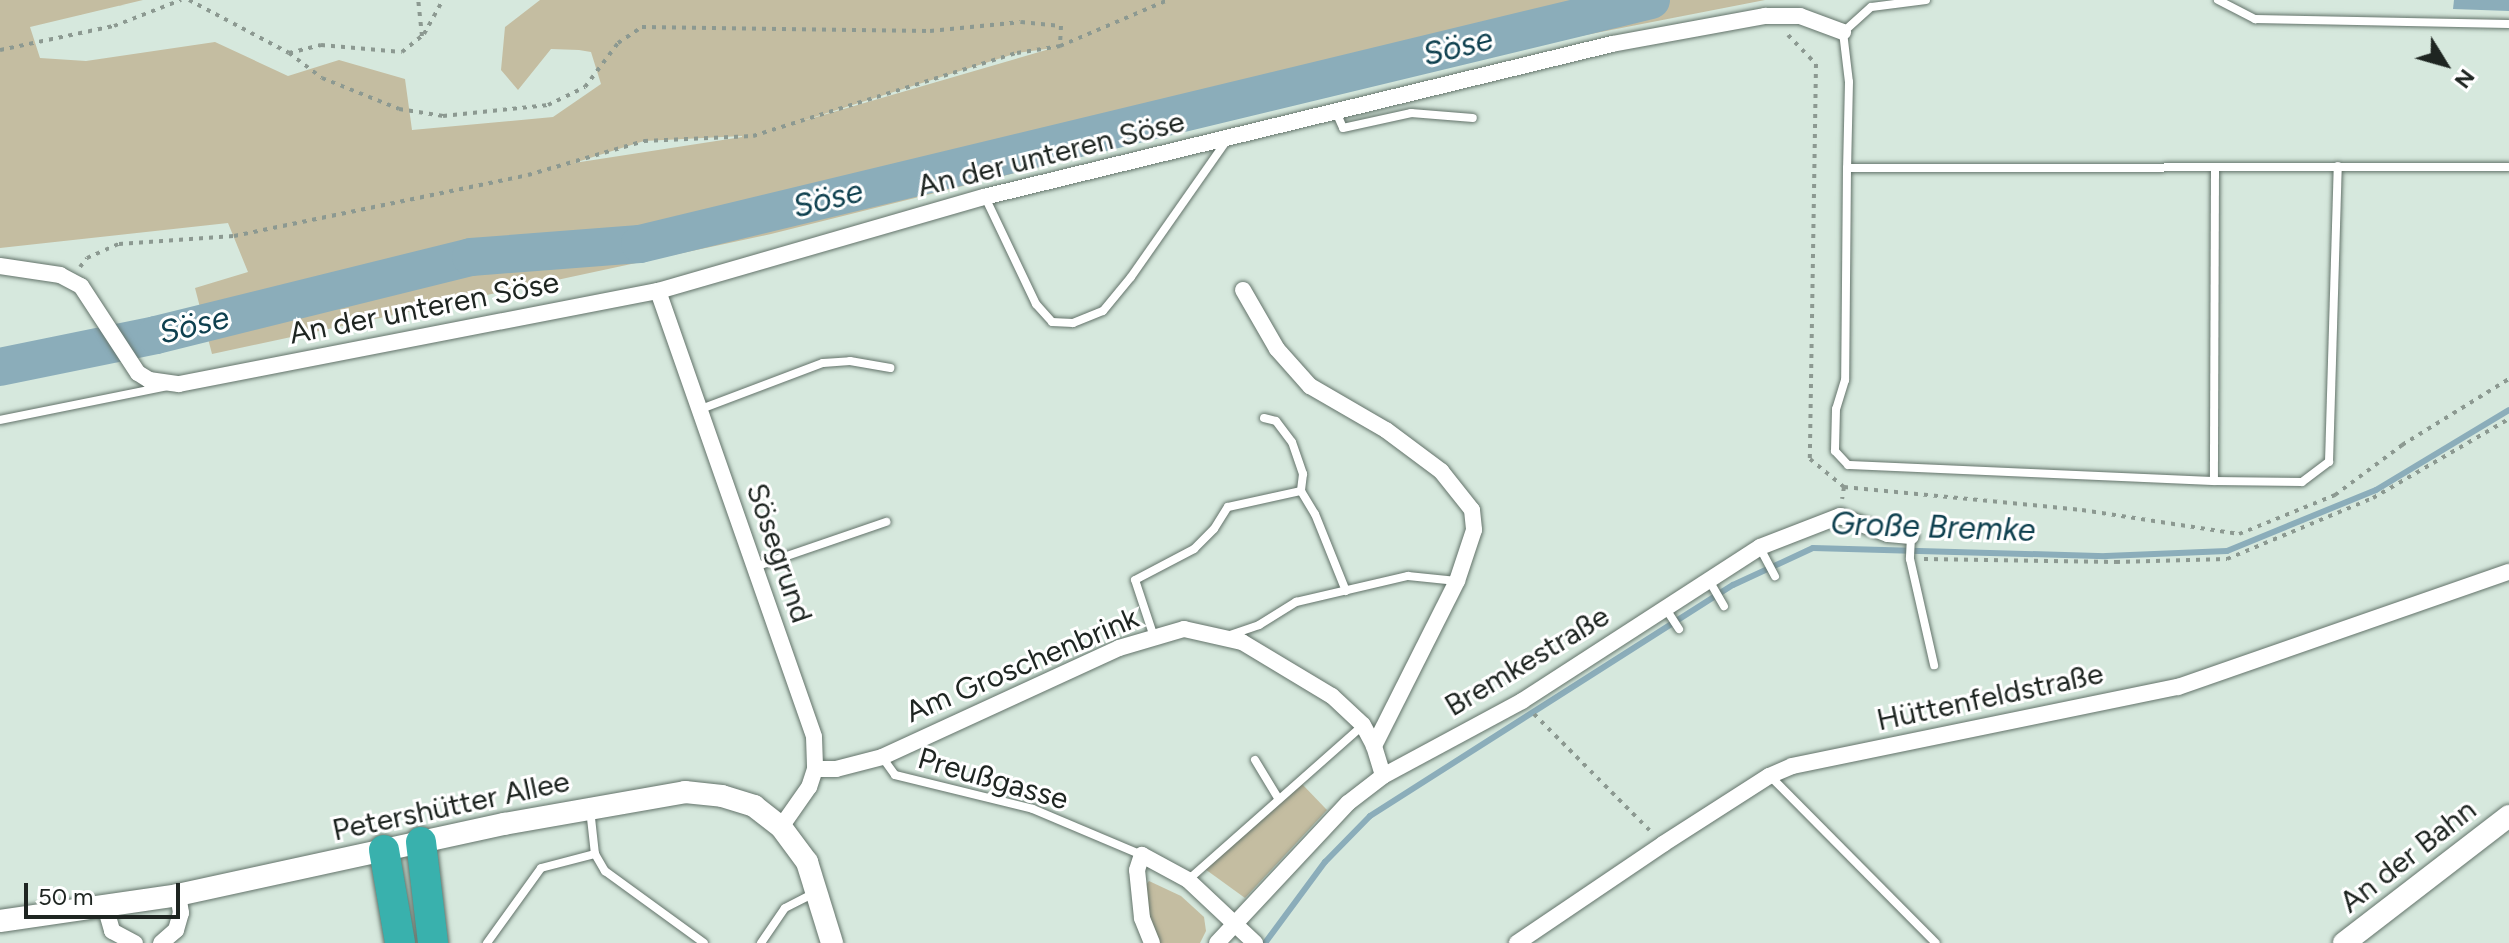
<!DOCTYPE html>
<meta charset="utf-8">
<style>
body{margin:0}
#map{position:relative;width:2509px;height:943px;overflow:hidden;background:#d6e8dd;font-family:Figtree,sans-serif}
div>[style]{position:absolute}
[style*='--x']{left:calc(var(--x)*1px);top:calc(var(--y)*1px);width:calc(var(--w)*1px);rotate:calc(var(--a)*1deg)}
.green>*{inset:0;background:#c4bda1}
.water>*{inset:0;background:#8badba}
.stream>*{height:6px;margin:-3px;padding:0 3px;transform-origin:3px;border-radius:3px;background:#8badba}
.river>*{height:38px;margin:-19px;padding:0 19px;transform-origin:19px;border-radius:19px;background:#8badba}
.path>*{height:4px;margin-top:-2px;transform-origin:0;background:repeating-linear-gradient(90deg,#8c9991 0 4px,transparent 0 10px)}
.roads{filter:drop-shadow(0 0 2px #63736a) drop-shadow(0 0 2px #63736a)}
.lane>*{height:8px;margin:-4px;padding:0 4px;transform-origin:4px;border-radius:4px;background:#fff}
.street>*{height:16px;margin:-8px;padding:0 8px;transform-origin:8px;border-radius:8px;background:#fff}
.secondary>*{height:22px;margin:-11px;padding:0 11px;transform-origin:11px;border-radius:11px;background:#fff}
.highway>*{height:30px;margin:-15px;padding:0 15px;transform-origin:15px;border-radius:15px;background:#39b1ad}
span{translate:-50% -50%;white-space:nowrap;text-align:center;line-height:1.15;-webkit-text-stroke:6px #fff;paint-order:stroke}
.street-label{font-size:30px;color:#1e2521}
.water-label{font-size:32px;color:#0e404f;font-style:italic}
.north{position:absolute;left:2405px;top:24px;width:80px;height:80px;-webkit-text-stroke:6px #fff;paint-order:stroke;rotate:127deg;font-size:22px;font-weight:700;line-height:32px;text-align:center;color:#1e2521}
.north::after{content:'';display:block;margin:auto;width:28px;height:36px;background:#1e2521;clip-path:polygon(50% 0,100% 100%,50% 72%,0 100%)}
.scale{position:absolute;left:24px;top:883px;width:156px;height:36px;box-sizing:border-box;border:4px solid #1e2521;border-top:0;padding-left:10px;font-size:24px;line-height:28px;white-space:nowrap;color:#1e2521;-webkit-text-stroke:6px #fff;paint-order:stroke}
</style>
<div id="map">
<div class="green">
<i style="clip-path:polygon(evenodd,0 0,143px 0,30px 27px,40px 58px,86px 61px,215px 42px,288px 76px,339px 60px,405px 79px,412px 130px,553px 117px,601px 84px,591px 52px,579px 50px,551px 49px,518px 90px,501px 70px,505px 27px,540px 0,1765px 0,1499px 52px,771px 234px,212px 354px,195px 288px,248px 272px,228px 223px,0 248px,0 0,1053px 48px,806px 120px,805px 120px,1017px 53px,1053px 48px,0 0,742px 136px,742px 137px,574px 163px,644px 141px,742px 136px)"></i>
<i style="clip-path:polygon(1302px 784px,1327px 810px,1245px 898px,1205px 869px)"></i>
<i style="clip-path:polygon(1149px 881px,1181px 896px,1204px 917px,1206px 931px,1200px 943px,1158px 943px,1143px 904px,1145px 886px)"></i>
</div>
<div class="water">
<i style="clip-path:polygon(2454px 0,2509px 0,2509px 11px,2453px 9px)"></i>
</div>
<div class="stream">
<i style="--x:1265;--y:943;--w:101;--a:-53.5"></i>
<i style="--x:1325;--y:862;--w:64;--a:-45.6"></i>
<i style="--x:1370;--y:816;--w:430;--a:-32.5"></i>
<i style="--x:1733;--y:585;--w:88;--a:-24.8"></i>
<i style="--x:1813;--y:548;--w:293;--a:1.6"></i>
<i style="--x:2106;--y:556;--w:121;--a:-2.4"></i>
<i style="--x:2227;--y:551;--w:161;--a:-22.3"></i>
<i style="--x:2376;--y:490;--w:155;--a:-31"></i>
</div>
<div class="river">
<i style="--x:0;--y:367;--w:159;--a:-11.6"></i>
<i style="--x:156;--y:335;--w:325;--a:-13.9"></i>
<i style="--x:471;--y:257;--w:169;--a:-4.4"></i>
<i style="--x:640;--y:244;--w:1040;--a:-13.57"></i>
</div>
<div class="path">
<i style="--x:189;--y:0;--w:113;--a:27.9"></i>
<i style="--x:289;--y:53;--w:41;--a:37.1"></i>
<i style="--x:322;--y:78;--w:83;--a:21.9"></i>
<i style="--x:399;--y:109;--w:45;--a:9"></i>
<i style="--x:443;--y:116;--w:106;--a:-6"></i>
<i style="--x:548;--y:105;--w:41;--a:-25.9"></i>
<i style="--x:585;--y:87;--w:55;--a:-53.1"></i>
<i style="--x:618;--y:43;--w:29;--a:-34"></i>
<i style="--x:642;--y:27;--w:288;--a:0.8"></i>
<i style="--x:930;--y:31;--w:91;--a:-5.6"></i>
<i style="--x:1021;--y:22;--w:40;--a:5.7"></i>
<i style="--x:1061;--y:26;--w:20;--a:93"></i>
<i style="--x:424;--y:34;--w:39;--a:-61"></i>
<i style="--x:1788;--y:35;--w:40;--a:46"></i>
<i style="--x:1816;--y:64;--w:395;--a:90.9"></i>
<i style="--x:1810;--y:459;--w:44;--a:39.5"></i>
<i style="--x:1844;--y:487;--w:12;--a:99"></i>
<i style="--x:0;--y:50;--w:116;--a:-11.9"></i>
<i style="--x:114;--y:26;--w:72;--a:-21.2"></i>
<i style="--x:289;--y:53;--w:33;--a:-14"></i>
<i style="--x:321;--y:45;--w:81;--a:4.9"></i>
<i style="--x:402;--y:52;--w:26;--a:-39"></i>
<i style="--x:422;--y:36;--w:36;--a:-96"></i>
<i style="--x:80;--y:267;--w:11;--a:-52"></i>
<i style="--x:87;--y:258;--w:35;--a:-24"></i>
<i style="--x:119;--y:244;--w:115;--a:-4"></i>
<i style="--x:234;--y:236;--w:300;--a:-11.7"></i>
<i style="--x:528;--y:175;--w:121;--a:-16.3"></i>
<i style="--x:644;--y:141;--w:109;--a:-2.6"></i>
<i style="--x:753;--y:136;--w:277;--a:-17.5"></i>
<i style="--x:1017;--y:53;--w:44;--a:-9.2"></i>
<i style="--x:1060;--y:46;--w:117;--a:-23.1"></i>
<i style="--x:1844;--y:487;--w:239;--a:5.5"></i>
<i style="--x:2082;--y:510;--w:159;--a:8.7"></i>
<i style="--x:2239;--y:534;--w:104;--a:-22.1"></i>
<i style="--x:2335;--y:495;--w:84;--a:-36.7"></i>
<i style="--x:2402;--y:445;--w:126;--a:-31.7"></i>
<i style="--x:1924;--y:559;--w:192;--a:0.9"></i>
<i style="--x:2116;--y:562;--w:111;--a:-1.5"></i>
<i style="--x:2227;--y:559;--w:158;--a:-22.7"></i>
<i style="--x:2373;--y:498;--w:157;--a:-30.2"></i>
<i style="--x:1534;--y:714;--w:168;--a:45.2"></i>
</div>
<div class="roads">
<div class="lane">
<i style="--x:1926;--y:0;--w:55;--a:172.7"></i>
<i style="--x:1871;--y:7;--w:38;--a:138"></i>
<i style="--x:1843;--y:32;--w:50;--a:83.2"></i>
<i style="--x:1849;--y:82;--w:86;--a:91.3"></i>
<i style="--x:1847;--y:168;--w:662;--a:-0.09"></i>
<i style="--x:2218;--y:0;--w:42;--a:27.2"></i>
<i style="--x:2255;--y:19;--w:254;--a:1.1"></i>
<i style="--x:1336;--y:112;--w:17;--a:66"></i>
<i style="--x:1343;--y:128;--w:70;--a:-12.4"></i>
<i style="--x:1411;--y:113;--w:62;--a:4.6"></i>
<i style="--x:1847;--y:168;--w:212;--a:90.5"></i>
<i style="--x:1845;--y:380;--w:30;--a:107"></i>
<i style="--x:1836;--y:409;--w:42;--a:91.4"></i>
<i style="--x:1835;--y:451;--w:19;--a:47"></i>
<i style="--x:1848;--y:465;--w:366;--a:2.5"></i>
<i style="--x:2215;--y:170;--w:311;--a:90.2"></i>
<i style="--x:2214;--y:481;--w:88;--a:0.7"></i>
<i style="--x:2302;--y:482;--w:34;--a:-37"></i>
<i style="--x:2329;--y:462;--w:296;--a:-88.3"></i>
<i style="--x:985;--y:197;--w:119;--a:64.5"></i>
<i style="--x:1036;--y:304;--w:24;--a:48"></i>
<i style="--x:1052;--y:322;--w:21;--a:3"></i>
<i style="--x:1073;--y:323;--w:32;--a:-22"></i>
<i style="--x:1103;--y:311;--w:44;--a:-50.5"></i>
<i style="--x:1131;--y:277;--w:167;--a:-55"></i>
<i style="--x:701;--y:409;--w:130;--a:-20.7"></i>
<i style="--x:823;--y:363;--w:27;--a:-4"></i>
<i style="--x:850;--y:361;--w:41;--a:9.9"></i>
<i style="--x:1264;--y:418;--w:12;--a:14"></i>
<i style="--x:1276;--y:421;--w:26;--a:53"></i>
<i style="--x:1292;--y:442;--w:34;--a:71"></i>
<i style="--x:1303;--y:474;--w:17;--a:97"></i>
<i style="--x:0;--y:420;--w:167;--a:-11.4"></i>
<i style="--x:1911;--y:537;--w:22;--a:93"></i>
<i style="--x:1910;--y:559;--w:109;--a:77.2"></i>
<i style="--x:1760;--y:548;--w:32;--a:62"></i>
<i style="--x:755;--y:567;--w:139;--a:-19"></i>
<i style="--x:1710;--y:582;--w:28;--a:60"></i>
<i style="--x:1666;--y:609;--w:24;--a:57"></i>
<i style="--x:1230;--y:635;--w:31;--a:-19"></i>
<i style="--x:1259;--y:625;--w:44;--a:-31.9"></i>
<i style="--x:1296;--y:602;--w:115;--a:-13.1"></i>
<i style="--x:1408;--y:576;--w:49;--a:5.8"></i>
<i style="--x:1154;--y:637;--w:60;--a:-108.4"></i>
<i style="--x:1135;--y:580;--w:67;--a:-27.7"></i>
<i style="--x:1194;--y:549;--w:28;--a:-45"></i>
<i style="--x:1214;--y:529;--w:26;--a:-58"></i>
<i style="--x:1228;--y:507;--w:75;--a:-12.4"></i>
<i style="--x:1301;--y:491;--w:27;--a:59"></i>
<i style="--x:1315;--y:514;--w:83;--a:68.1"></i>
<i style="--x:882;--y:757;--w:22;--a:54"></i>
<i style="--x:895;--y:775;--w:142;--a:13.8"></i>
<i style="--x:1033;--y:809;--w:118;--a:22.9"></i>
<i style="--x:1255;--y:760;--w:44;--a:58.8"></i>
<i style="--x:1770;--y:776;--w:235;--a:45.2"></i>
<i style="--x:590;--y:809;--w:45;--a:83.7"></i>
<i style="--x:595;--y:854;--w:20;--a:60"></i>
<i style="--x:605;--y:871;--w:122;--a:36"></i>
<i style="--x:1188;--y:880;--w:234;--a:-41.5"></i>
<i style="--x:487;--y:943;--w:92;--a:-54.2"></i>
<i style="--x:541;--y:868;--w:56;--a:-14.5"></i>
<i style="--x:761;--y:943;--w:42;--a:-55.6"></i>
<i style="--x:785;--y:908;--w:31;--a:-27"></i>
</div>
<div class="street">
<i style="--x:0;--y:266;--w:61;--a:8.5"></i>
<i style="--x:60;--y:275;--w:24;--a:28"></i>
<i style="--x:81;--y:286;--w:104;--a:56.8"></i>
<i style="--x:138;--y:373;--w:13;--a:32"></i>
<i style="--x:149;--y:380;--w:30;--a:8"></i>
<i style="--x:179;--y:384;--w:488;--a:-11"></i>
<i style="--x:658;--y:291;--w:339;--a:-16.1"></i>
<i style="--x:984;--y:197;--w:646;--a:-13.69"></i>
<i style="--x:1612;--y:44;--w:156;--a:-10.4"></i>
<i style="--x:1765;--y:16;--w:35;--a:0"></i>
<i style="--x:1800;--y:16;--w:46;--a:20.4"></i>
<i style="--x:1243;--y:290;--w:68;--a:60"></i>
<i style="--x:1277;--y:349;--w:50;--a:48.3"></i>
<i style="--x:1310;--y:386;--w:88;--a:30.1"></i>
<i style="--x:1386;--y:430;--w:69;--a:36.7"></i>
<i style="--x:1441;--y:471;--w:50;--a:51.5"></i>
<i style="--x:1472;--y:510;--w:20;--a:84"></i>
<i style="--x:1474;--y:530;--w:54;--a:108.4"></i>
<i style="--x:1457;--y:581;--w:185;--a:116.7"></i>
<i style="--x:658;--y:291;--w:472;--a:70.7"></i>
<i style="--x:814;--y:737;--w:32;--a:88"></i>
<i style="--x:815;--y:769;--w:19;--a:108"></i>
<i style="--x:809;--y:787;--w:49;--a:125"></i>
<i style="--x:815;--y:769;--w:21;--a:0"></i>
<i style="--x:836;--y:769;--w:48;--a:-14.6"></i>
<i style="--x:882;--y:757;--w:261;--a:-24.7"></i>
<i style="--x:1119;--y:648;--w:68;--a:-16.3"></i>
<i style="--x:1184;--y:629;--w:59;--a:12.6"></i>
<i style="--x:1242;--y:642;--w:105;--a:31"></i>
<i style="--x:1332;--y:696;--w:42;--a:43.1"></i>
<i style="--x:1363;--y:725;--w:24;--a:62"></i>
<i style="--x:1374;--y:746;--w:31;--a:73"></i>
<i style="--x:105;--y:906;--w:26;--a:74"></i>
<i style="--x:112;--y:931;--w:26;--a:28"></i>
<i style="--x:161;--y:943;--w:20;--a:-41"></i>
<i style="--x:176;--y:930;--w:18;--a:-74"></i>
<i style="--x:181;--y:913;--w:18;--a:-99"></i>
<i style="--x:1152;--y:943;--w:27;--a:-112"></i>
<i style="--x:1142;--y:918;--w:48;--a:-95.9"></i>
<i style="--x:1137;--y:870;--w:16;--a:-72"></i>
<i style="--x:1142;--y:855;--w:52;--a:28.5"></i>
<i style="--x:1188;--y:880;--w:92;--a:43.2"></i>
<i style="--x:1217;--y:943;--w:192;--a:-46.9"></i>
<i style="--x:1348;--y:803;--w:44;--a:-37.6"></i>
<i style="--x:1383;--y:776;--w:158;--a:-28.3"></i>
<i style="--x:1522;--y:701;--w:283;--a:-32.9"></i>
<i style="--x:1760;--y:547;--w:86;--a:-21.2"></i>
<i style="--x:1840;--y:516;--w:51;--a:20.6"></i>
<i style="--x:1888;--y:534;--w:23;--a:5"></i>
<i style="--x:1517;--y:943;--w:176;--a:-34.1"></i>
<i style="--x:1663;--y:844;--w:126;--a:-32.7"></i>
<i style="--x:1769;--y:776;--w:25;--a:-23"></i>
<i style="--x:1792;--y:766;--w:394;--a:-11.6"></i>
<i style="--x:2178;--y:687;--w:350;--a:-19.2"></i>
</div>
<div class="secondary">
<i style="--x:0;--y:921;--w:180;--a:-8.3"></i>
<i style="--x:178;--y:895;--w:334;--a:-12.3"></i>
<i style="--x:504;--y:824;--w:184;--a:-10"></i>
<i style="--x:685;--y:792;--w:37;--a:6"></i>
<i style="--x:722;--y:796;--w:34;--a:17"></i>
<i style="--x:754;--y:806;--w:34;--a:38"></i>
<i style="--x:781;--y:827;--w:44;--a:53.4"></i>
<i style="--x:807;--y:862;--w:85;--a:72.8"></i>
<i style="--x:2344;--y:943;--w:208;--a:-37.6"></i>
</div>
<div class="highway">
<i style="--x:421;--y:842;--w:102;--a:83.2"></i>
<i style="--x:384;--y:850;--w:94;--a:80.2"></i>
</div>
</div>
<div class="street-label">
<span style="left:1051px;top:154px;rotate:-14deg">An der unteren Söse</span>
<span style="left:424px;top:308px;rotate:-11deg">An der unteren Söse</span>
<span style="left:779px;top:553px;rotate:71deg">Sösegrund</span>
<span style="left:1527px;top:661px;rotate:-31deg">Bremkestraße</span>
<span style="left:1022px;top:665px;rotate:-23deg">Am Groschenbrink</span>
<span style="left:1990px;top:697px;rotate:-12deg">Hüttenfeldstraße</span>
<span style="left:993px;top:779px;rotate:16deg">Preußgasse</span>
<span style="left:451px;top:806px;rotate:-12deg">Petershütter Allee</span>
<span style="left:2408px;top:856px;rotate:-38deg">An der Bahn</span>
</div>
<div class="water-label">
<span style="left:1458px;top:47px;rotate:-14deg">Söse</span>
<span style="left:828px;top:199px;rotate:-14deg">Söse</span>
<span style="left:194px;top:325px;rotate:-14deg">Söse</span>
<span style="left:1933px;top:527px;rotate:2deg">Große Bremke</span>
</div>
<div class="north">N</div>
<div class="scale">50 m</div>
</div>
